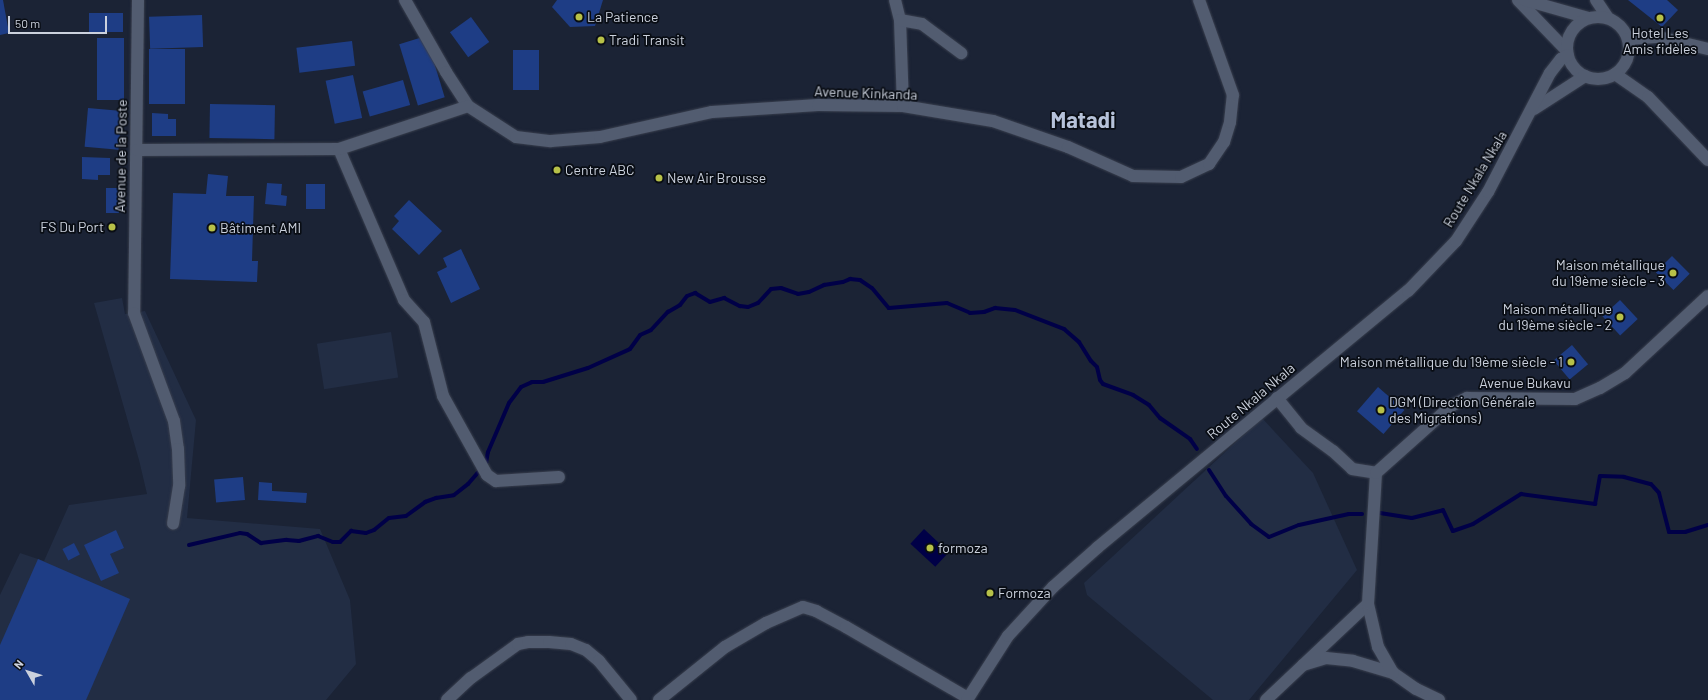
<!DOCTYPE html>
<meta charset="utf-8">
<style>
body{margin:0}
#map{position:relative;width:1708px;height:700px;overflow:hidden;background:#1b2335;font-family:Barlow,sans-serif}
div>[style]{position:absolute}
[style*='--x']{left:calc(var(--x)*1px);top:calc(var(--y)*1px);width:calc(var(--w)*1px);rotate:calc(var(--a)*1deg)}
.built>*{inset:0;background:#222d44;transform-origin:0 0}
.water>*{inset:0;background:#000047;transform-origin:0 0}
.stream>*{height:4px;margin:-2px;padding:0 2px;transform-origin:2px;border-radius:2px;background:#000047}
.building>*{inset:0;background:#1e3d85;transform-origin:0 0}
.roads{filter:drop-shadow(0 0 1px #393f4e) drop-shadow(0 0 1px #393f4e)}
.street>*{height:12px;margin:-6px;padding:0 6px;transform-origin:6px;border-radius:6px;background:#525c70}
.street>.ring{margin:-6px;padding:0;box-sizing:content-box;background:none;border:12px solid #525c70;border-radius:50%}
.dots>*{width:11px;height:11px;translate:-50% -50%;box-sizing:border-box;border:2px solid #090d14;border-radius:50%}
span{translate:-50% -50%;white-space:nowrap;text-align:center;line-height:1.15;-webkit-text-stroke:3.5px #090d14;paint-order:stroke}
.poi-label{font-size:14px;color:#cbd1dd}
.left{translate:0 -50%;text-align:left}
.right{translate:-100% -50%;text-align:right}
.street-label{font-size:14px;color:#cbd1dd}
.town-label{font-size:22px;color:#b6c2d9;font-weight:700}
.north{position:absolute;left:8px;top:652px;width:40px;height:40px;-webkit-text-stroke:3px #090d14;paint-order:stroke;rotate:309deg;font-size:11px;font-weight:700;line-height:16px;text-align:center;color:#cbd1dd}
.north::after{content:'';display:block;margin:auto;width:14px;height:18px;background:#cbd1dd;clip-path:polygon(50% 0,100% 100%,50% 72%,0 100%)}
.scale{position:absolute;left:8px;top:16px;width:99px;height:18px;box-sizing:border-box;border:2px solid #cbd1dd;border-top:0;padding-left:5px;font-size:12px;line-height:14px;white-space:nowrap;color:#cbd1dd;-webkit-text-stroke:3px #090d14;paint-order:stroke}
</style>
<div id="map">
<div class="built">
<i style="clip-path:polygon(122px 298px,125px 314px,145px 311px,196px 420px,187px 518px,320px 529px,350px 600px,356px 664px,326px 700px,0 700px,0 595px,20px 553px,44px 561px,69px 505px,147px 494px,139px 460px,94px 303px)"></i>
<i style="left:391px;top:332px;width:46px;height:75px;rotate:81deg"></i>
<i style="clip-path:polygon(1262px 418px,1313px 473px,1357px 570px,1249px 700px,1213px 700px,1087px 595px,1084px 583px)"></i>
</div>
<div class="water">
<i style="left:924px;top:529px;width:34px;height:20px;rotate:43deg"></i>
</div>
<div class="stream">
<i style="--x:1209;--y:470;--w:31;--a:57"></i>
<i style="--x:1226;--y:496;--w:38;--a:48"></i>
<i style="--x:1251;--y:524;--w:22;--a:36"></i>
<i style="--x:1269;--y:537;--w:32;--a:-22"></i>
<i style="--x:1299;--y:525;--w:51;--a:-12.4"></i>
<i style="--x:1349;--y:514;--w:13;--a:0"></i>
<i style="--x:1380;--y:513;--w:32;--a:9"></i>
<i style="--x:1412;--y:518;--w:32;--a:-14"></i>
<i style="--x:1443;--y:510;--w:23;--a:65"></i>
<i style="--x:1453;--y:531;--w:21;--a:-19"></i>
<i style="--x:1473;--y:524;--w:57;--a:-32"></i>
<i style="--x:1521;--y:494;--w:75;--a:7.7"></i>
<i style="--x:1595;--y:504;--w:28;--a:-80"></i>
<i style="--x:1600;--y:476;--w:24;--a:2"></i>
<i style="--x:1624;--y:477;--w:28;--a:15"></i>
<i style="--x:1651;--y:484;--w:12;--a:48"></i>
<i style="--x:1659;--y:493;--w:40;--a:75.6"></i>
<i style="--x:1669;--y:532;--w:16;--a:0"></i>
<i style="--x:1685;--y:532;--w:24;--a:-17"></i>
<i style="--x:189;--y:545;--w:52;--a:-13.2"></i>
<i style="--x:240;--y:533;--w:7;--a:8"></i>
<i style="--x:247;--y:534;--w:17;--a:33"></i>
<i style="--x:261;--y:543;--w:26;--a:-7"></i>
<i style="--x:287;--y:540;--w:12;--a:5"></i>
<i style="--x:299;--y:541;--w:20;--a:-15"></i>
<i style="--x:318;--y:536;--w:16;--a:22"></i>
<i style="--x:333;--y:542;--w:7;--a:0"></i>
<i style="--x:340;--y:542;--w:16;--a:-45"></i>
<i style="--x:351;--y:531;--w:15;--a:8"></i>
<i style="--x:366;--y:533;--w:9;--a:-21"></i>
<i style="--x:374;--y:530;--w:19;--a:-39"></i>
<i style="--x:389;--y:518;--w:17;--a:-7"></i>
<i style="--x:406;--y:516;--w:24;--a:-36"></i>
<i style="--x:425;--y:502;--w:12;--a:-20"></i>
<i style="--x:436;--y:498;--w:18;--a:-9"></i>
<i style="--x:454;--y:495;--w:18;--a:-38"></i>
<i style="--x:468;--y:484;--w:28;--a:-49"></i>
<i style="--x:486;--y:463;--w:11;--a:-80"></i>
<i style="--x:488;--y:452;--w:53;--a:-66.8"></i>
<i style="--x:509;--y:403;--w:20;--a:-53"></i>
<i style="--x:521;--y:387;--w:12;--a:-24"></i>
<i style="--x:532;--y:382;--w:11;--a:0"></i>
<i style="--x:543;--y:382;--w:47;--a:-17.3"></i>
<i style="--x:588;--y:368;--w:46;--a:-24.3"></i>
<i style="--x:630;--y:349;--w:17;--a:-54"></i>
<i style="--x:640;--y:335;--w:12;--a:-24"></i>
<i style="--x:651;--y:330;--w:25;--a:-47"></i>
<i style="--x:668;--y:312;--w:14;--a:-30"></i>
<i style="--x:680;--y:305;--w:11;--a:-52"></i>
<i style="--x:687;--y:296;--w:9;--a:-21"></i>
<i style="--x:695;--y:293;--w:17;--a:31"></i>
<i style="--x:710;--y:302;--w:15;--a:-16"></i>
<i style="--x:724;--y:298;--w:18;--a:27"></i>
<i style="--x:740;--y:306;--w:8;--a:7"></i>
<i style="--x:748;--y:307;--w:11;--a:-22"></i>
<i style="--x:758;--y:303;--w:19;--a:-47"></i>
<i style="--x:771;--y:289;--w:10;--a:-6"></i>
<i style="--x:781;--y:288;--w:18;--a:19"></i>
<i style="--x:798;--y:294;--w:11;--a:-10"></i>
<i style="--x:809;--y:292;--w:17;--a:-25"></i>
<i style="--x:824;--y:285;--w:19;--a:-9"></i>
<i style="--x:843;--y:282;--w:8;--a:-23"></i>
<i style="--x:850;--y:279;--w:10;--a:6"></i>
<i style="--x:860;--y:280;--w:14;--a:34"></i>
<i style="--x:872;--y:288;--w:26;--a:50"></i>
<i style="--x:889;--y:308;--w:58;--a:-4.9"></i>
<i style="--x:947;--y:303;--w:25;--a:23"></i>
<i style="--x:970;--y:313;--w:14;--a:-4"></i>
<i style="--x:984;--y:312;--w:12;--a:-20"></i>
<i style="--x:995;--y:308;--w:20;--a:6"></i>
<i style="--x:1015;--y:310;--w:53;--a:21.2"></i>
<i style="--x:1064;--y:329;--w:20;--a:41"></i>
<i style="--x:1079;--y:342;--w:22;--a:58"></i>
<i style="--x:1091;--y:361;--w:8;--a:45"></i>
<i style="--x:1097;--y:367;--w:13;--a:77"></i>
<i style="--x:1100;--y:380;--w:5;--a:53"></i>
<i style="--x:1103;--y:384;--w:32;--a:20"></i>
<i style="--x:1133;--y:395;--w:19;--a:32"></i>
<i style="--x:1149;--y:405;--w:17;--a:50"></i>
<i style="--x:1160;--y:418;--w:37;--a:35"></i>
<i style="--x:1190;--y:439;--w:12;--a:55"></i>
</div>
<div class="building">
<i style="clip-path:polygon(0 0,3px 0,9px 33px,0 35px)"></i>
<i style="clip-path:polygon(557px 0,603px 0,595px 26px,570px 27px,552px 7px)"></i>
<i style="clip-path:polygon(1628px 0,1667px 0,1678px 10px,1662px 27px)"></i>
<i style="left:89px;top:13px;width:34px;height:19px"></i>
<i style="left:202px;top:15px;width:32px;height:53px;rotate:88deg"></i>
<i style="left:471px;top:17px;width:31px;height:26px;rotate:54deg"></i>
<i style="left:426px;top:36px;width:64px;height:28px;rotate:73deg"></i>
<i style="left:97px;top:38px;width:27px;height:62px"></i>
<i style="left:352px;top:41px;width:25px;height:56px;rotate:83deg"></i>
<i style="left:149px;top:49px;width:36px;height:55px"></i>
<i style="left:513px;top:50px;width:26px;height:40px"></i>
<i style="left:353px;top:75px;width:44px;height:28px;rotate:78deg"></i>
<i style="left:403px;top:80px;width:26px;height:42px;rotate:74deg"></i>
<i style="left:210px;top:104px;width:65px;height:34px;rotate:1deg"></i>
<i style="left:88px;top:108px;width:34px;height:39px;rotate:5deg"></i>
<i style="clip-path:polygon(152px 113px,168px 114px,168px 119px,176px 119px,176px 136px,152px 136px)"></i>
<i style="clip-path:polygon(82px 157px,110px 158px,110px 175px,98px 175px,98px 180px,82px 179px)"></i>
<i style="clip-path:polygon(208px 174px,228px 176px,226px 196px,254px 196px,252px 261px,258px 261px,257px 282px,170px 279px,173px 193px,206px 194px)"></i>
<i style="clip-path:polygon(267px 183px,282px 184px,281px 195px,287px 196px,286px 206px,265px 204px)"></i>
<i style="left:306px;top:184px;width:19px;height:25px"></i>
<i style="left:106px;top:188px;width:13px;height:25px"></i>
<i style="clip-path:polygon(409px 200px,442px 231px,419px 255px,392px 229px,399px 221px,394px 216px)"></i>
<i style="clip-path:polygon(461px 249px,480px 289px,451px 303px,437px 272px,447px 267px,443px 258px)"></i>
<i style="left:1672px;top:256px;width:25px;height:23px;rotate:45deg"></i>
<i style="left:1620px;top:300px;width:26px;height:24px;rotate:47deg"></i>
<i style="left:1572px;top:345px;width:25px;height:24px;rotate:50deg"></i>
<i style="left:1378px;top:387px;width:35px;height:32px;rotate:41deg"></i>
<i style="left:243px;top:477px;width:23px;height:29px;rotate:85deg"></i>
<i style="clip-path:polygon(259px 482px,272px 483px,272px 491px,307px 493px,306px 503px,258px 500px)"></i>
<i style="clip-path:polygon(116px 530px,124px 548px,110px 554px,119px 573px,101px 581px,84px 545px)"></i>
<i style="left:74px;top:543px;width:13px;height:13px;rotate:63deg"></i>
<i style="clip-path:polygon(38px 559px,130px 599px,86px 700px,0 700px,0 645px)"></i>
</div>
<div class="roads">
<div class="street">
<i style="--x:138;--y:0;--w:313;--a:90.7"></i>
<i style="--x:134;--y:313;--w:115;--a:69.7"></i>
<i style="--x:174;--y:421;--w:28;--a:82"></i>
<i style="--x:178;--y:449;--w:37;--a:88"></i>
<i style="--x:179;--y:486;--w:38;--a:99"></i>
<i style="--x:405;--y:0;--w:83;--a:60.3"></i>
<i style="--x:446;--y:72;--w:40;--a:57.1"></i>
<i style="--x:468;--y:106;--w:57;--a:32.9"></i>
<i style="--x:516;--y:137;--w:35;--a:7"></i>
<i style="--x:551;--y:141;--w:49;--a:-4.7"></i>
<i style="--x:600;--y:137;--w:115;--a:-12.6"></i>
<i style="--x:712;--y:112;--w:106;--a:-3.8"></i>
<i style="--x:818;--y:105;--w:85;--a:0.7"></i>
<i style="--x:903;--y:106;--w:91;--a:9.5"></i>
<i style="--x:993;--y:121;--w:79;--a:19.1"></i>
<i style="--x:1068;--y:147;--w:71;--a:24"></i>
<i style="--x:1133;--y:176;--w:48;--a:1.2"></i>
<i style="--x:1181;--y:177;--w:31;--a:-25"></i>
<i style="--x:1209;--y:164;--w:27;--a:-56"></i>
<i style="--x:1224;--y:142;--w:21;--a:-73"></i>
<i style="--x:1230;--y:122;--w:27;--a:-84"></i>
<i style="--x:1233;--y:95;--w:101;--a:-109.7"></i>
<i style="--x:895;--y:0;--w:21;--a:76"></i>
<i style="--x:900;--y:20;--w:86;--a:88"></i>
<i style="--x:1518;--y:0;--w:71;--a:46.1"></i>
<i style="--x:1525;--y:0;--w:66;--a:15.9"></i>
<i style="--x:1596;--y:0;--w:22;--a:56"></i>
<i class="ring" style="left:1567px;top:17px;width:50px;height:50px"></i>
<i style="--x:900;--y:20;--w:22;--a:10"></i>
<i style="--x:922;--y:24;--w:49;--a:36.6"></i>
<i style="--x:1628;--y:39;--w:31;--a:-4"></i>
<i style="--x:1659;--y:37;--w:50;--a:13.8"></i>
<i style="--x:1615;--y:74;--w:40;--a:34.9"></i>
<i style="--x:1648;--y:97;--w:87;--a:46.4"></i>
<i style="--x:1534;--y:109;--w:61;--a:-32.9"></i>
<i style="--x:339;--y:149;--w:164;--a:66.7"></i>
<i style="--x:404;--y:300;--w:30;--a:48"></i>
<i style="--x:424;--y:322;--w:76;--a:75.6"></i>
<i style="--x:443;--y:396;--w:90;--a:60.9"></i>
<i style="--x:487;--y:475;--w:11;--a:34"></i>
<i style="--x:496;--y:481;--w:63;--a:-3.6"></i>
<i style="--x:137;--y:150;--w:202;--a:-0.3"></i>
<i style="--x:339;--y:149;--w:136;--a:-18.4"></i>
<i style="--x:1277;--y:398;--w:38;--a:51"></i>
<i style="--x:1301;--y:428;--w:39;--a:36"></i>
<i style="--x:1333;--y:451;--w:26;--a:43"></i>
<i style="--x:1352;--y:469;--w:24;--a:9"></i>
<i style="--x:1303;--y:665;--w:24;--a:-17"></i>
<i style="--x:1326;--y:658;--w:27;--a:6"></i>
<i style="--x:1353;--y:661;--w:42;--a:16.7"></i>
<i style="--x:447;--y:700;--w:33;--a:-43"></i>
<i style="--x:471;--y:678;--w:58;--a:-35.9"></i>
<i style="--x:518;--y:644;--w:10;--a:-11"></i>
<i style="--x:528;--y:642;--w:21;--a:0"></i>
<i style="--x:549;--y:642;--w:22;--a:5"></i>
<i style="--x:571;--y:644;--w:16;--a:22"></i>
<i style="--x:586;--y:650;--w:17;--a:40"></i>
<i style="--x:599;--y:661;--w:50;--a:50.6"></i>
<i style="--x:659;--y:700;--w:85;--a:-38.8"></i>
<i style="--x:725;--y:647;--w:48;--a:-30.3"></i>
<i style="--x:766;--y:623;--w:40;--a:-23.4"></i>
<i style="--x:803;--y:607;--w:14;--a:17"></i>
<i style="--x:816;--y:611;--w:34;--a:28"></i>
<i style="--x:846;--y:627;--w:141;--a:30.2"></i>
<i style="--x:967;--y:700;--w:76;--a:-57.4"></i>
<i style="--x:1008;--y:636;--w:67;--a:-47.4"></i>
<i style="--x:1053;--y:587;--w:60;--a:-41.6"></i>
<i style="--x:1098;--y:547;--w:402;--a:-39.6"></i>
<i style="--x:1408;--y:291;--w:69;--a:-46.2"></i>
<i style="--x:1456;--y:241;--w:59;--a:-56.9"></i>
<i style="--x:1488;--y:192;--w:134;--a:-62.5"></i>
<i style="--x:1550;--y:73;--w:18;--a:-52"></i>
<i style="--x:1561;--y:59;--w:8;--a:-30"></i>
<i style="--x:1266;--y:700;--w:140;--a:-43.3"></i>
<i style="--x:1439;--y:700;--w:25;--a:-154"></i>
<i style="--x:1416;--y:689;--w:28;--a:-145"></i>
<i style="--x:1393;--y:673;--w:30;--a:-120"></i>
<i style="--x:1378;--y:647;--w:44;--a:-103.1"></i>
<i style="--x:1368;--y:604;--w:131;--a:-86.5"></i>
<i style="--x:1376;--y:473;--w:101;--a:-41.8"></i>
<i style="--x:1451;--y:406;--w:18;--a:-27"></i>
<i style="--x:1467;--y:398;--w:108;--a:0.5"></i>
<i style="--x:1575;--y:399;--w:27;--a:-24"></i>
<i style="--x:1600;--y:388;--w:29;--a:-31"></i>
<i style="--x:1625;--y:373;--w:113;--a:-42.9"></i>
</div>
</div>
<div class="dots">
<i style="left:579px;top:17px;background:#b7c148"></i>
<i style="left:1660px;top:18px;background:#b7c148"></i>
<i style="left:601px;top:40px;background:#b7c148"></i>
<i style="left:557px;top:170px;background:#b7c148"></i>
<i style="left:659px;top:178px;background:#b7c148"></i>
<i style="left:112px;top:227px;background:#b7c148"></i>
<i style="left:212px;top:228px;background:#b7c148"></i>
<i style="left:1673px;top:273px;background:#b7c148"></i>
<i style="left:1620px;top:317px;background:#b7c148"></i>
<i style="left:1571px;top:362px;background:#b7c148"></i>
<i style="left:1381px;top:410px;background:#b7c148"></i>
<i style="left:930px;top:548px;background:#b7c148"></i>
<i style="left:990px;top:593px;background:#b7c148"></i>
</div>
<div class="poi-label">
<span class="left" style="left:587px;top:17px">La Patience</span>
<span style="left:1660px;top:41px">Hotel Les<br>Amis fidèles</span>
<span class="left" style="left:609px;top:40px">Tradi Transit</span>
<span class="left" style="left:565px;top:170px">Centre ABC</span>
<span class="left" style="left:667px;top:178px">New Air Brousse</span>
<span class="right" style="left:104px;top:227px">FS Du Port</span>
<span class="left" style="left:220px;top:228px">Bâtiment AMI</span>
<span class="right" style="left:1665px;top:273px">Maison métallique<br>du 19ème siècle - 3</span>
<span class="right" style="left:1612px;top:317px">Maison métallique<br>du 19ème siècle - 2</span>
<span class="right" style="left:1563px;top:362px">Maison métallique du 19ème siècle - 1</span>
<span class="left" style="left:1389px;top:410px">DGM (Direction Générale<br>des Migrations)</span>
<span class="left" style="left:938px;top:548px">formoza</span>
<span class="left" style="left:998px;top:593px">Formoza</span>
</div>
<div class="street-label">
<span style="left:866px;top:93px;rotate:2deg">Avenue Kinkanda</span>
<span style="left:121px;top:156px;rotate:-89deg">Avenue de la Poste</span>
<span style="left:1475px;top:179px;rotate:-59deg">Route Nkala Nkala</span>
<span style="left:1525px;top:383px">Avenue Bukavu</span>
<span style="left:1251px;top:401px;rotate:-40deg">Route Nkala Nkala</span>
</div>
<div class="town-label">
<span style="left:1083px;top:120px">Matadi</span>
</div>
<div class="north">N</div>
<div class="scale">50 m</div>
</div>
